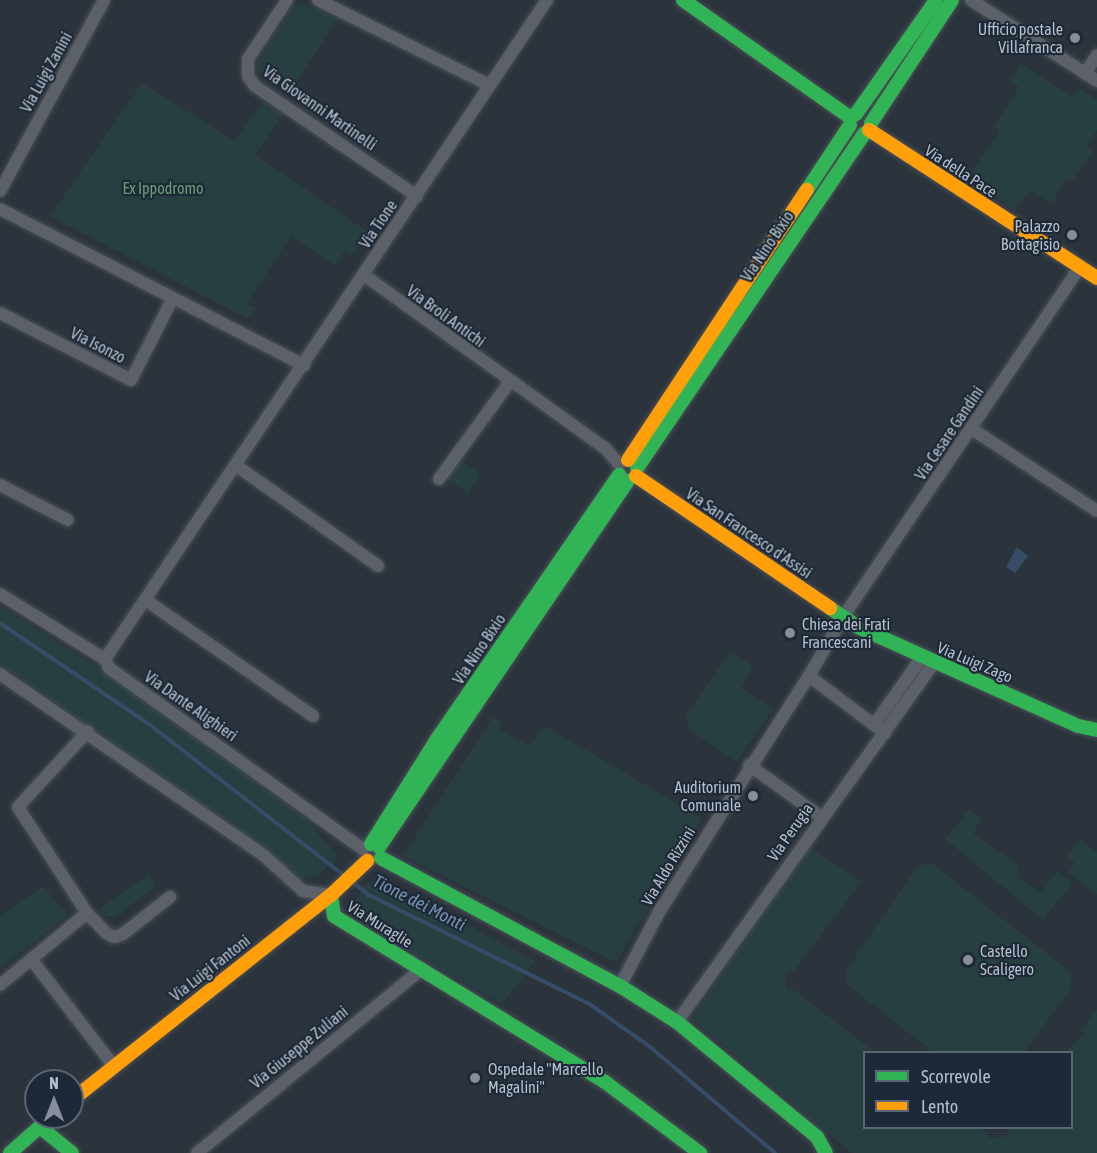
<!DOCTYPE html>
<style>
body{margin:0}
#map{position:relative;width:1097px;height:1153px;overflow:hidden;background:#2b333c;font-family:"Asap Condensed",sans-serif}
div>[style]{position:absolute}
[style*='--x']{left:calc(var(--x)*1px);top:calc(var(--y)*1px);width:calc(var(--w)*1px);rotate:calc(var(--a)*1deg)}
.green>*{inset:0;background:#283f42;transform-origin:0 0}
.water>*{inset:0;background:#374c66}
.stream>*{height:4px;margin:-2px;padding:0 2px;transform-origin:2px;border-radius:2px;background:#374c66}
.roads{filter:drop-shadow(0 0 2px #4a4f56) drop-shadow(0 0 2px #4a4f56)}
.street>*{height:12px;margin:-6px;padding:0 6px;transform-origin:6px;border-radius:6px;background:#5c6169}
.fast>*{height:14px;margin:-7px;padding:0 7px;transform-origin:7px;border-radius:7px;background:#30b455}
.slow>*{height:14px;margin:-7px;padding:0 7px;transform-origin:7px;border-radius:7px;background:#ff9f0a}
.dots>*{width:16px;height:16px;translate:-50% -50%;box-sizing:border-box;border:3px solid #1e2937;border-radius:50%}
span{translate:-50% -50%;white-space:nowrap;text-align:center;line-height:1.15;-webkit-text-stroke:4.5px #1e2937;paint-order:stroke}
.poi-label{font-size:16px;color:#b6bfcc}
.right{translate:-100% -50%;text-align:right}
.left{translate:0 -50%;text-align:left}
.street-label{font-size:16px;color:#b6bfcc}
.park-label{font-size:16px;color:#6c9e75}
.water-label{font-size:18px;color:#7591b0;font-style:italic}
.legend{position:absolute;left:863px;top:1051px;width:210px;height:78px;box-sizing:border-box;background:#1e2937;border:2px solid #5b6573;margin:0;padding:8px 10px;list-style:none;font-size:18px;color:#b6bfcc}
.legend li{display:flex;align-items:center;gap:12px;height:30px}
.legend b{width:30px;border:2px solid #5b6573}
.north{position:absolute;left:24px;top:1069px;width:60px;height:60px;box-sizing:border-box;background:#1e2937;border:2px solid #5b6573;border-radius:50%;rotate:0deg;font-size:16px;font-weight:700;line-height:24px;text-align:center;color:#b6bfcc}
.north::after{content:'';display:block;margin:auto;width:21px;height:27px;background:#858e9a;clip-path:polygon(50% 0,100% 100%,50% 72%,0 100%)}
</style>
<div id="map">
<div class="green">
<i style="clip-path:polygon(303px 3px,337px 19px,293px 88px,274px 76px,271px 80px,258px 71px,257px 62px,293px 7px)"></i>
<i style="clip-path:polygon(1021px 64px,1073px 97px,1079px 88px,1097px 100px,1097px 129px,1087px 146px,1093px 152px,1072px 182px,1066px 179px,1052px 203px,1029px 190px,1015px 211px,968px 178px,999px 132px,994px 127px,1019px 87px,1010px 81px)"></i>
<i style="clip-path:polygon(142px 83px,235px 141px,263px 102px,283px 114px,255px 155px,368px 232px,352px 256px,344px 251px,336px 266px,291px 236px,246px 304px,255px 308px,249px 319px,50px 216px)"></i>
<i style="left:460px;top:460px;width:25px;height:23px;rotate:34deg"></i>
<i style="clip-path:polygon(0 606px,103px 671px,303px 816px,339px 857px,318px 875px,298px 880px,257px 843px,0 664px)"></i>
<i style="clip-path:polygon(730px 652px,753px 666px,741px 688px,773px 709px,737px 762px,689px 729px,685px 717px)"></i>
<i style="clip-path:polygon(493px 717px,503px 723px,499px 729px,530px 746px,543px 725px,702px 818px,616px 962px,403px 856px)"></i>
<i style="clip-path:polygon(969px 810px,982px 818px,973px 833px,1020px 867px,1015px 876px,1041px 893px,1057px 871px,1073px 882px,1043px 920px,945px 839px)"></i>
<i style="clip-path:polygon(1080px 839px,1097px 852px,1097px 895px,1068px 873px,1075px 863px,1067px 856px)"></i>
<i style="clip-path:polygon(807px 847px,862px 881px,794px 971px,785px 972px,787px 990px,794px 990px,875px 1052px,864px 1052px,864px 1128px,980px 1128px,990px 1138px,1006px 1137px,1009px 1128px,1072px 1128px,1072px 1052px,1065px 1052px,1084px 1033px,1081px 1030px,1097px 1009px,1097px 1153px,852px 1153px,692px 1019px)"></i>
<i style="clip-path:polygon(930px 862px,1071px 972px,1071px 988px,1025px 1052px,933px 1052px,848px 985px,846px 974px,851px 963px,916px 868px)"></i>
<i style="clip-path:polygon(148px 875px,156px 886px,116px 916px,106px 916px,98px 910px)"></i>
<i style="clip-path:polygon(379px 879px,383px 881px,535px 961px,502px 1004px,366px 926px,355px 909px,356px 900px,363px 886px)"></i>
<i style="clip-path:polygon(43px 886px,68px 915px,0 969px,0 917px)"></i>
</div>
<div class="water">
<i style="clip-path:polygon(1017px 547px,1028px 556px,1015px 573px,1006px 567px)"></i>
</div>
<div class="stream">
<i style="--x:0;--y:623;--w:181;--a:34.2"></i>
<i style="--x:150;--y:725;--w:247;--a:37.8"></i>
<i style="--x:351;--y:881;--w:23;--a:38"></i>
<i style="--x:369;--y:895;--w:244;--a:26.3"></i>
<i style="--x:588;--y:1003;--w:75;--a:35.2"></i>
<i style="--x:649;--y:1046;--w:165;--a:40.3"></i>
</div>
<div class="roads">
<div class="street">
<i style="--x:287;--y:0;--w:71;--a:123.5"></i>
<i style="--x:248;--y:59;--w:17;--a:90"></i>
<i style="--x:248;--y:76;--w:12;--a:55"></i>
<i style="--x:255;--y:86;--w:196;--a:34.2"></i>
<i style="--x:318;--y:0;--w:191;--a:26.4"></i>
<i style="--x:971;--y:0;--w:150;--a:32.7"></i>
<i style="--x:1085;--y:74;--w:22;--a:-58"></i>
<i style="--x:0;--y:191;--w:217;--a:-61.4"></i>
<i style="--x:0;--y:209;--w:342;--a:27.2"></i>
<i style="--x:364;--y:275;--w:297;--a:35.7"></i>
<i style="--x:605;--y:448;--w:21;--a:49"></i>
<i style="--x:0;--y:313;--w:147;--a:27.1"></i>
<i style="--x:131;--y:380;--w:92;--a:-62.9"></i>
<i style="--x:972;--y:429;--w:149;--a:33.3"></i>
<i style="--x:237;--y:466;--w:173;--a:35.3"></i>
<i style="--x:439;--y:479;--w:119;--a:-53.9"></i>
<i style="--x:0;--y:485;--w:76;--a:27.2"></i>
<i style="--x:0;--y:594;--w:123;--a:31.8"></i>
<i style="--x:147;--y:601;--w:202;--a:34.7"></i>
<i style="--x:105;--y:659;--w:794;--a:-56.15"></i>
<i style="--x:105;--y:659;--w:10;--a:66"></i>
<i style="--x:109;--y:668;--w:312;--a:35.5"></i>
<i style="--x:0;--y:674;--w:318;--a:34.5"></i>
<i style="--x:262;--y:854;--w:55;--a:42.1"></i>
<i style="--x:303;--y:891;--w:28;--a:8"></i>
<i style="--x:809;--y:676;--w:68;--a:-60"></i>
<i style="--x:843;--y:617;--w:423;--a:-55.9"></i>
<i style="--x:874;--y:725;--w:83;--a:-54.8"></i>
<i style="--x:749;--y:765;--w:87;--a:35.7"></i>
<i style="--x:87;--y:913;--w:28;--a:46"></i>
<i style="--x:106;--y:933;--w:9;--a:27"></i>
<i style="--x:114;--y:937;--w:9;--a:-18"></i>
<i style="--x:123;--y:934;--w:60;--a:-38.2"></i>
<i style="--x:31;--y:959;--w:134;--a:52.3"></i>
<i style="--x:0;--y:985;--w:113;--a:-39.6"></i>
<i style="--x:87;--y:913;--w:126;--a:-123.1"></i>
<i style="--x:18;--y:807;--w:103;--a:-47.4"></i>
<i style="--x:620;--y:986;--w:84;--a:-62.2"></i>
<i style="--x:659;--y:912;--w:280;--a:-57.6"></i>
<i style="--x:809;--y:676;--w:95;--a:36.9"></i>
<i style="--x:677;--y:1022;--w:442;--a:-54.4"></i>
<i style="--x:197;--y:1153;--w:291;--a:-39.3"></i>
</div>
<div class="fast">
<i style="--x:683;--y:0;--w:205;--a:35.1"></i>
<i style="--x:856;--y:114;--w:139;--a:-54.9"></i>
<i style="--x:871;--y:123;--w:147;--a:-56.6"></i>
<i style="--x:807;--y:190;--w:78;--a:-56.5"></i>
<i style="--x:637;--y:468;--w:405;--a:-55.8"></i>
<i style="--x:830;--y:608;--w:34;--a:34"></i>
<i style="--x:858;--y:627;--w:241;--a:24.2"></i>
<i style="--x:1078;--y:726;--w:19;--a:12"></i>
<i style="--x:371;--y:844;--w:124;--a:-57.8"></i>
<i style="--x:437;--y:739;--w:321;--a:-55.4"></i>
<i style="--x:379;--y:847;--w:443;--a:-55.8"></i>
<i style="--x:381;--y:858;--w:271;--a:28.2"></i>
<i style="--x:620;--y:986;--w:67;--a:32.3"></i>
<i style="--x:677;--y:1022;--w:181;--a:39.4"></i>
<i style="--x:817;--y:1137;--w:18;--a:61"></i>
<i style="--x:331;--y:895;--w:21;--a:82"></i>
<i style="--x:334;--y:916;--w:318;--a:31.5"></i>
<i style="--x:605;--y:1082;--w:119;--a:36.8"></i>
<i style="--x:40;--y:1127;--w:41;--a:39.1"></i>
<i style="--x:10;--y:1153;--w:55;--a:-41.3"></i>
</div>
<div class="slow">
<i style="--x:869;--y:130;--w:272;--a:33"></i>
<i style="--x:628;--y:460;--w:324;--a:-56.5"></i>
<i style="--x:636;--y:476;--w:235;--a:34.2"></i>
<i style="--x:72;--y:1100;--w:330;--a:-38.4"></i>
<i style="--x:331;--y:895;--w:50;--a:-43.4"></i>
</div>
</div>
<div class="dots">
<i style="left:1075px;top:38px;background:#858e9a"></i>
<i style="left:1072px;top:235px;background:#858e9a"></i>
<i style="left:790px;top:633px;background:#858e9a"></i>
<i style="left:753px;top:796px;background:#858e9a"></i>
<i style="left:968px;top:960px;background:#858e9a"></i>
<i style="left:475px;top:1078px;background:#858e9a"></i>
</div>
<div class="poi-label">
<span class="right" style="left:1063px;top:38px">Ufficio postale<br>Villafranca</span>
<span class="right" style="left:1060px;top:235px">Palazzo<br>Bottagisio</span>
<span class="left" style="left:802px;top:633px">Chiesa dei Frati<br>Francescani</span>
<span class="right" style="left:741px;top:796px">Auditorium<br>Comunale</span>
<span class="left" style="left:980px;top:960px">Castello<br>Scaligero</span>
<span class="left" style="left:488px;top:1078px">Ospedale "Marcello<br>Magalini"</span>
</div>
<div class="street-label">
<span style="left:46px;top:72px;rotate:-61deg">Via Luigi Zanini</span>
<span style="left:320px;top:108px;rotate:35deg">Via Giovanni Martinelli</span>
<span style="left:961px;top:171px;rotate:33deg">Via della Pace</span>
<span style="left:378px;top:224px;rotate:-56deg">Via Tione</span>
<span style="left:767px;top:246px;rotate:-56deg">Via Nino Bixio</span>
<span style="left:446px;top:316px;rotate:36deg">Via Broli Antichi</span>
<span style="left:98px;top:345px;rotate:27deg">Via Isonzo</span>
<span style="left:949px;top:433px;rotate:-56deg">Via Cesare Gandini</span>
<span style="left:749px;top:533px;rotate:34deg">Via San Francesco d'Assisi</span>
<span style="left:479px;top:649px;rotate:-56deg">Via Nino Bixio</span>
<span style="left:975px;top:662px;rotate:23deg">Via Luigi Zago</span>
<span style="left:191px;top:706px;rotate:35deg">Via Dante Alighieri</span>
<span style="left:790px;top:832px;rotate:-55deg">Via Perugia</span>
<span style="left:668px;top:866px;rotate:-59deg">Via Aldo Rizzini</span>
<span style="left:380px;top:924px;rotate:32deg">Via Muraglie</span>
<span style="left:210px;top:968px;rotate:-38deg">Via Luigi Fantoni</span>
<span style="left:299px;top:1047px;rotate:-39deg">Via Giuseppe Zuliani</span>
</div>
<div class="park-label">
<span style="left:163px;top:188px">Ex Ippodromo</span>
</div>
<div class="water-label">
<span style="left:419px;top:903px;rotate:27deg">Tione dei Monti</span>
</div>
<ul class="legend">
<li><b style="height:8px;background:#30b455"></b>Scorrevole</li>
<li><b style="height:8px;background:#ff9f0a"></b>Lento</li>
</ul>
<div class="north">N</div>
</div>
